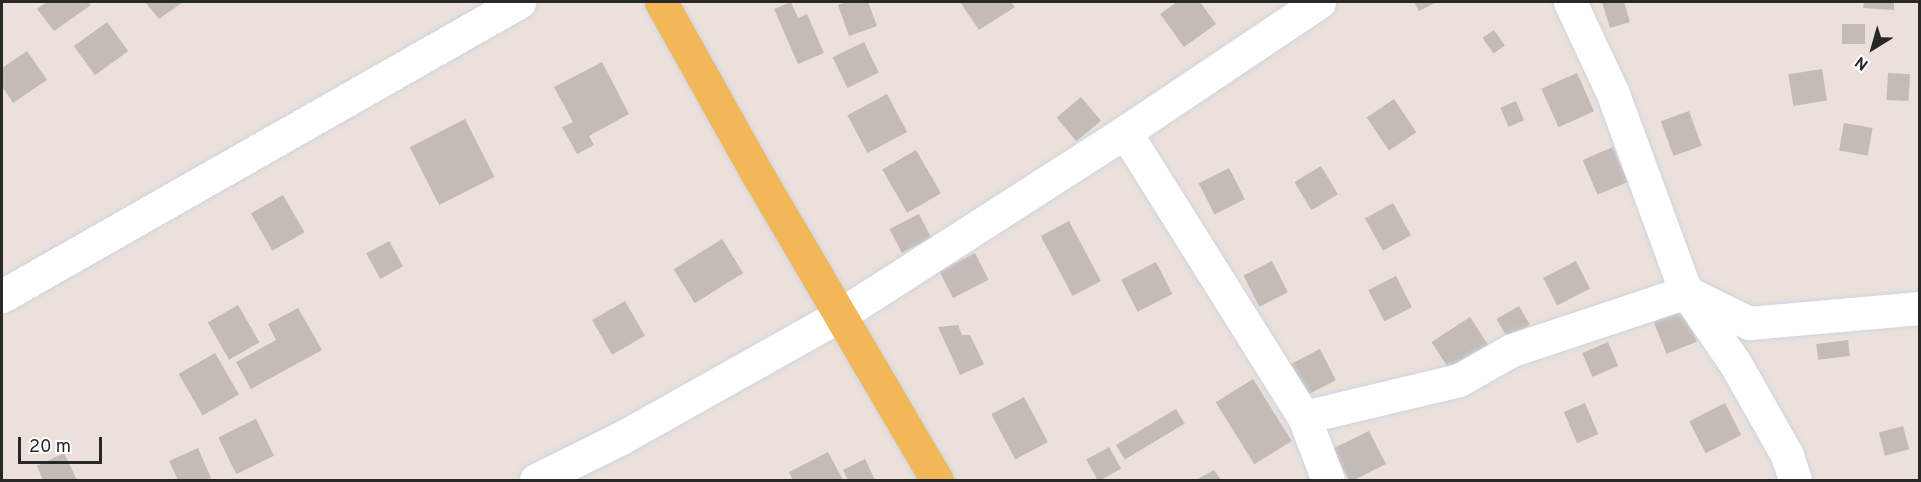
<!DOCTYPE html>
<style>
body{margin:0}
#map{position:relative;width:1921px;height:482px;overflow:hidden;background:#ebe1da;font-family:Overpass,sans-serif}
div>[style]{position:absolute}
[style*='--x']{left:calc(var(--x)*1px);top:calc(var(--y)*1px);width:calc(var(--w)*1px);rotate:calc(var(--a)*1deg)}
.building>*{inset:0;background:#c3bbb6;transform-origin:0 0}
.roads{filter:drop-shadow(0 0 2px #cfd5e2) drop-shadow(0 0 2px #cfd5e2)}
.minor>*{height:33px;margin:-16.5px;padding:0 16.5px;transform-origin:16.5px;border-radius:16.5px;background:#fff}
.major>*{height:33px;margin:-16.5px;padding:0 16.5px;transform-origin:16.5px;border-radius:16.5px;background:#f2b758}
span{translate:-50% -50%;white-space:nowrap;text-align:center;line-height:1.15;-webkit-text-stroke:4.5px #fff;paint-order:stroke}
.frame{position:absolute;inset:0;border:3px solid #282828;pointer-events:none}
.north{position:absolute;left:1843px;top:18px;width:60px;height:60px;-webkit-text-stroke:4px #fff;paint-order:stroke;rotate:217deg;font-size:16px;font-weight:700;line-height:24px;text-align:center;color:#282828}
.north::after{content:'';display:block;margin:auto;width:21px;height:27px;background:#282828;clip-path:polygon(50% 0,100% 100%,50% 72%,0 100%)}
.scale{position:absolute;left:18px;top:437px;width:84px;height:27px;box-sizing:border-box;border:3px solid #282828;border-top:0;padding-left:8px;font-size:18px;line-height:21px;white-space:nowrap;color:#282828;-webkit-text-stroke:4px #fff;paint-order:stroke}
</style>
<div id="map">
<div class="building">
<i style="clip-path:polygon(47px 2px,88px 2px,91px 5px,54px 31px,37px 9px)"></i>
<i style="clip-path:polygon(145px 2px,183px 2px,159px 19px)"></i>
<i style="clip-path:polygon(791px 2px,798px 18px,807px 14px,824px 53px,798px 64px,774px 9px)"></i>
<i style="clip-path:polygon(848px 2px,868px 2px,877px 26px,849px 36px,838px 5px)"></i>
<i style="clip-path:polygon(960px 2px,1011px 2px,1015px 7px,979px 30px)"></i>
<i style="clip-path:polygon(1177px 2px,1200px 2px,1216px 24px,1184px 47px,1160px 14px)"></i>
<i style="clip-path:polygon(1414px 2px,1437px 2px,1419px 11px)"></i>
<i style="clip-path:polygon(1602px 2px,1624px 2px,1630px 22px,1610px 28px)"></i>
<i style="clip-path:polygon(1864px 2px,1894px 2px,1894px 10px,1863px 8px)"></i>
<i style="left:107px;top:22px;width:36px;height:41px;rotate:54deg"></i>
<i style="left:1842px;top:24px;width:23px;height:20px"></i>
<i style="left:1494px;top:30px;width:19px;height:14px;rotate:55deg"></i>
<i style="left:864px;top:42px;width:34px;height:35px;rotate:64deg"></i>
<i style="clip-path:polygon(27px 51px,47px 80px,13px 103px,2px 86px,2px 68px)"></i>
<i style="clip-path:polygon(602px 62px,629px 114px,589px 136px,594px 145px,577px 154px,562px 127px,573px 122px,554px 87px)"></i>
<i style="left:1822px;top:69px;width:32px;height:34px;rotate:81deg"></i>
<i style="left:1577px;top:73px;width:42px;height:39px;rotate:66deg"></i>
<i style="left:1888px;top:73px;width:22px;height:27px;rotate:3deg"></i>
<i style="left:887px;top:94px;width:43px;height:45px;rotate:62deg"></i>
<i style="left:1081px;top:97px;width:31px;height:32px;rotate:50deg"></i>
<i style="left:1394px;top:99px;width:40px;height:33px;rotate:56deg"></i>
<i style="left:1516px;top:101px;width:21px;height:17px;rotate:67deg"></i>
<i style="left:1689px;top:111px;width:37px;height:30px;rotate:70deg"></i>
<i style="left:465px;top:119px;width:65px;height:62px;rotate:63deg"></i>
<i style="left:1844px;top:123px;width:29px;height:28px;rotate:10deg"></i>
<i style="left:1613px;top:147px;width:38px;height:33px;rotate:67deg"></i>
<i style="left:916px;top:150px;width:50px;height:39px;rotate:60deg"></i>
<i style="left:1321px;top:166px;width:33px;height:31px;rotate:59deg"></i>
<i style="left:1229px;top:168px;width:35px;height:34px;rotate:63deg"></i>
<i style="left:283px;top:195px;width:43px;height:37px;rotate:60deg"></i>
<i style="left:1393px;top:203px;width:37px;height:32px;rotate:61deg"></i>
<i style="left:919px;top:214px;width:27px;height:33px;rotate:63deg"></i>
<i style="left:1069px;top:221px;width:68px;height:32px;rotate:62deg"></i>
<i style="left:722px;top:239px;width:40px;height:57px;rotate:58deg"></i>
<i style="left:389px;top:241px;width:29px;height:26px;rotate:61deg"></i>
<i style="left:975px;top:253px;width:30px;height:40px;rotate:63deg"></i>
<i style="left:1272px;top:261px;width:35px;height:32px;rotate:63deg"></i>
<i style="left:1576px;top:261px;width:31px;height:37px;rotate:63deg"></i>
<i style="left:1156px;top:262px;width:36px;height:39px;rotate:63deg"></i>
<i style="left:1396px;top:276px;width:35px;height:31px;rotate:63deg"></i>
<i style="left:625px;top:301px;width:40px;height:38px;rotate:60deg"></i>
<i style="left:238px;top:305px;width:43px;height:35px;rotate:60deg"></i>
<i style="left:1519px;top:306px;width:22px;height:26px;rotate:60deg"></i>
<i style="clip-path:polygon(298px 308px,322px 350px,251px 389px,236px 362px,276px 340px,268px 324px)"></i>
<i style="left:1684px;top:309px;width:35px;height:33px;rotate:68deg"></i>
<i style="left:1470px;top:317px;width:37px;height:46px;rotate:57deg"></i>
<i style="clip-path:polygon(958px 325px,962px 335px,970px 335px,984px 364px,960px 375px,938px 327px)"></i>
<i style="left:1848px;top:340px;width:16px;height:32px;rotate:83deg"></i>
<i style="left:1608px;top:342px;width:26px;height:28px;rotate:67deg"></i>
<i style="left:1320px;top:349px;width:35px;height:33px;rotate:63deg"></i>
<i style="left:215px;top:353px;width:48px;height:42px;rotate:60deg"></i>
<i style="left:1253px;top:379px;width:73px;height:44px;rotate:58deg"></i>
<i style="left:1024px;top:397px;width:51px;height:37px;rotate:62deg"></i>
<i style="left:1585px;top:403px;width:34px;height:23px;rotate:67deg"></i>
<i style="left:1725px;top:403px;width:36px;height:40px;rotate:63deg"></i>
<i style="left:1176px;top:409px;width:17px;height:70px;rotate:59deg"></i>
<i style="left:256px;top:419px;width:41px;height:42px;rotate:64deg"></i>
<i style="left:1903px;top:426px;width:24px;height:25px;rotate:75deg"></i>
<i style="clip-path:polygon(1369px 431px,1386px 464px,1354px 480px,1349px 480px,1332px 449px)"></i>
<i style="left:1109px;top:447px;width:25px;height:26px;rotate:61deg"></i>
<i style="clip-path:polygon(198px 448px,211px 478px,204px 480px,178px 480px,169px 461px)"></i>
<i style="clip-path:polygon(828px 452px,843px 480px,793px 480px,789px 472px)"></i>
<i style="clip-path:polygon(64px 453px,77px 480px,43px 480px,37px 466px)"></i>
<i style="clip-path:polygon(865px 459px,875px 480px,848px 480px,843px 470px)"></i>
<i style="clip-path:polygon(1214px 470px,1221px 480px,1196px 480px)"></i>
</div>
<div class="roads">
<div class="minor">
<i style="--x:1319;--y:2;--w:234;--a:146.2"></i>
<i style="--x:1125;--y:132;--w:337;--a:57.9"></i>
<i style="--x:1304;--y:417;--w:67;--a:69.1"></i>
<i style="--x:1570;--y:2;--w:102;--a:64.9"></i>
<i style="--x:1613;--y:94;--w:211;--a:69.8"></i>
<i style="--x:1686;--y:292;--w:86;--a:55.4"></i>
<i style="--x:1735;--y:363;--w:106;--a:60.5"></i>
<i style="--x:1787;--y:455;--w:26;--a:72"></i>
<i style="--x:2;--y:296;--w:595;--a:-29.63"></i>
<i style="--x:1304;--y:417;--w:159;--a:-13.4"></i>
<i style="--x:1459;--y:380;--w:61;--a:-29.5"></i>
<i style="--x:1512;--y:350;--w:183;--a:-18.4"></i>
<i style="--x:1686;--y:292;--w:70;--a:26.2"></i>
<i style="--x:1749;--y:323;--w:172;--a:-5"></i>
<i style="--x:536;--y:480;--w:95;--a:-26.3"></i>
<i style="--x:621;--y:438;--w:251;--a:-29.3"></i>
<i style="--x:840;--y:315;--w:339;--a:-32.7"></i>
</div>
<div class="major">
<i style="--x:661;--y:2;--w:201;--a:60.8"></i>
<i style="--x:759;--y:177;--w:351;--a:59.6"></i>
</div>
</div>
<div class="frame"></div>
<div class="north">N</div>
<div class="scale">20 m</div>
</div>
